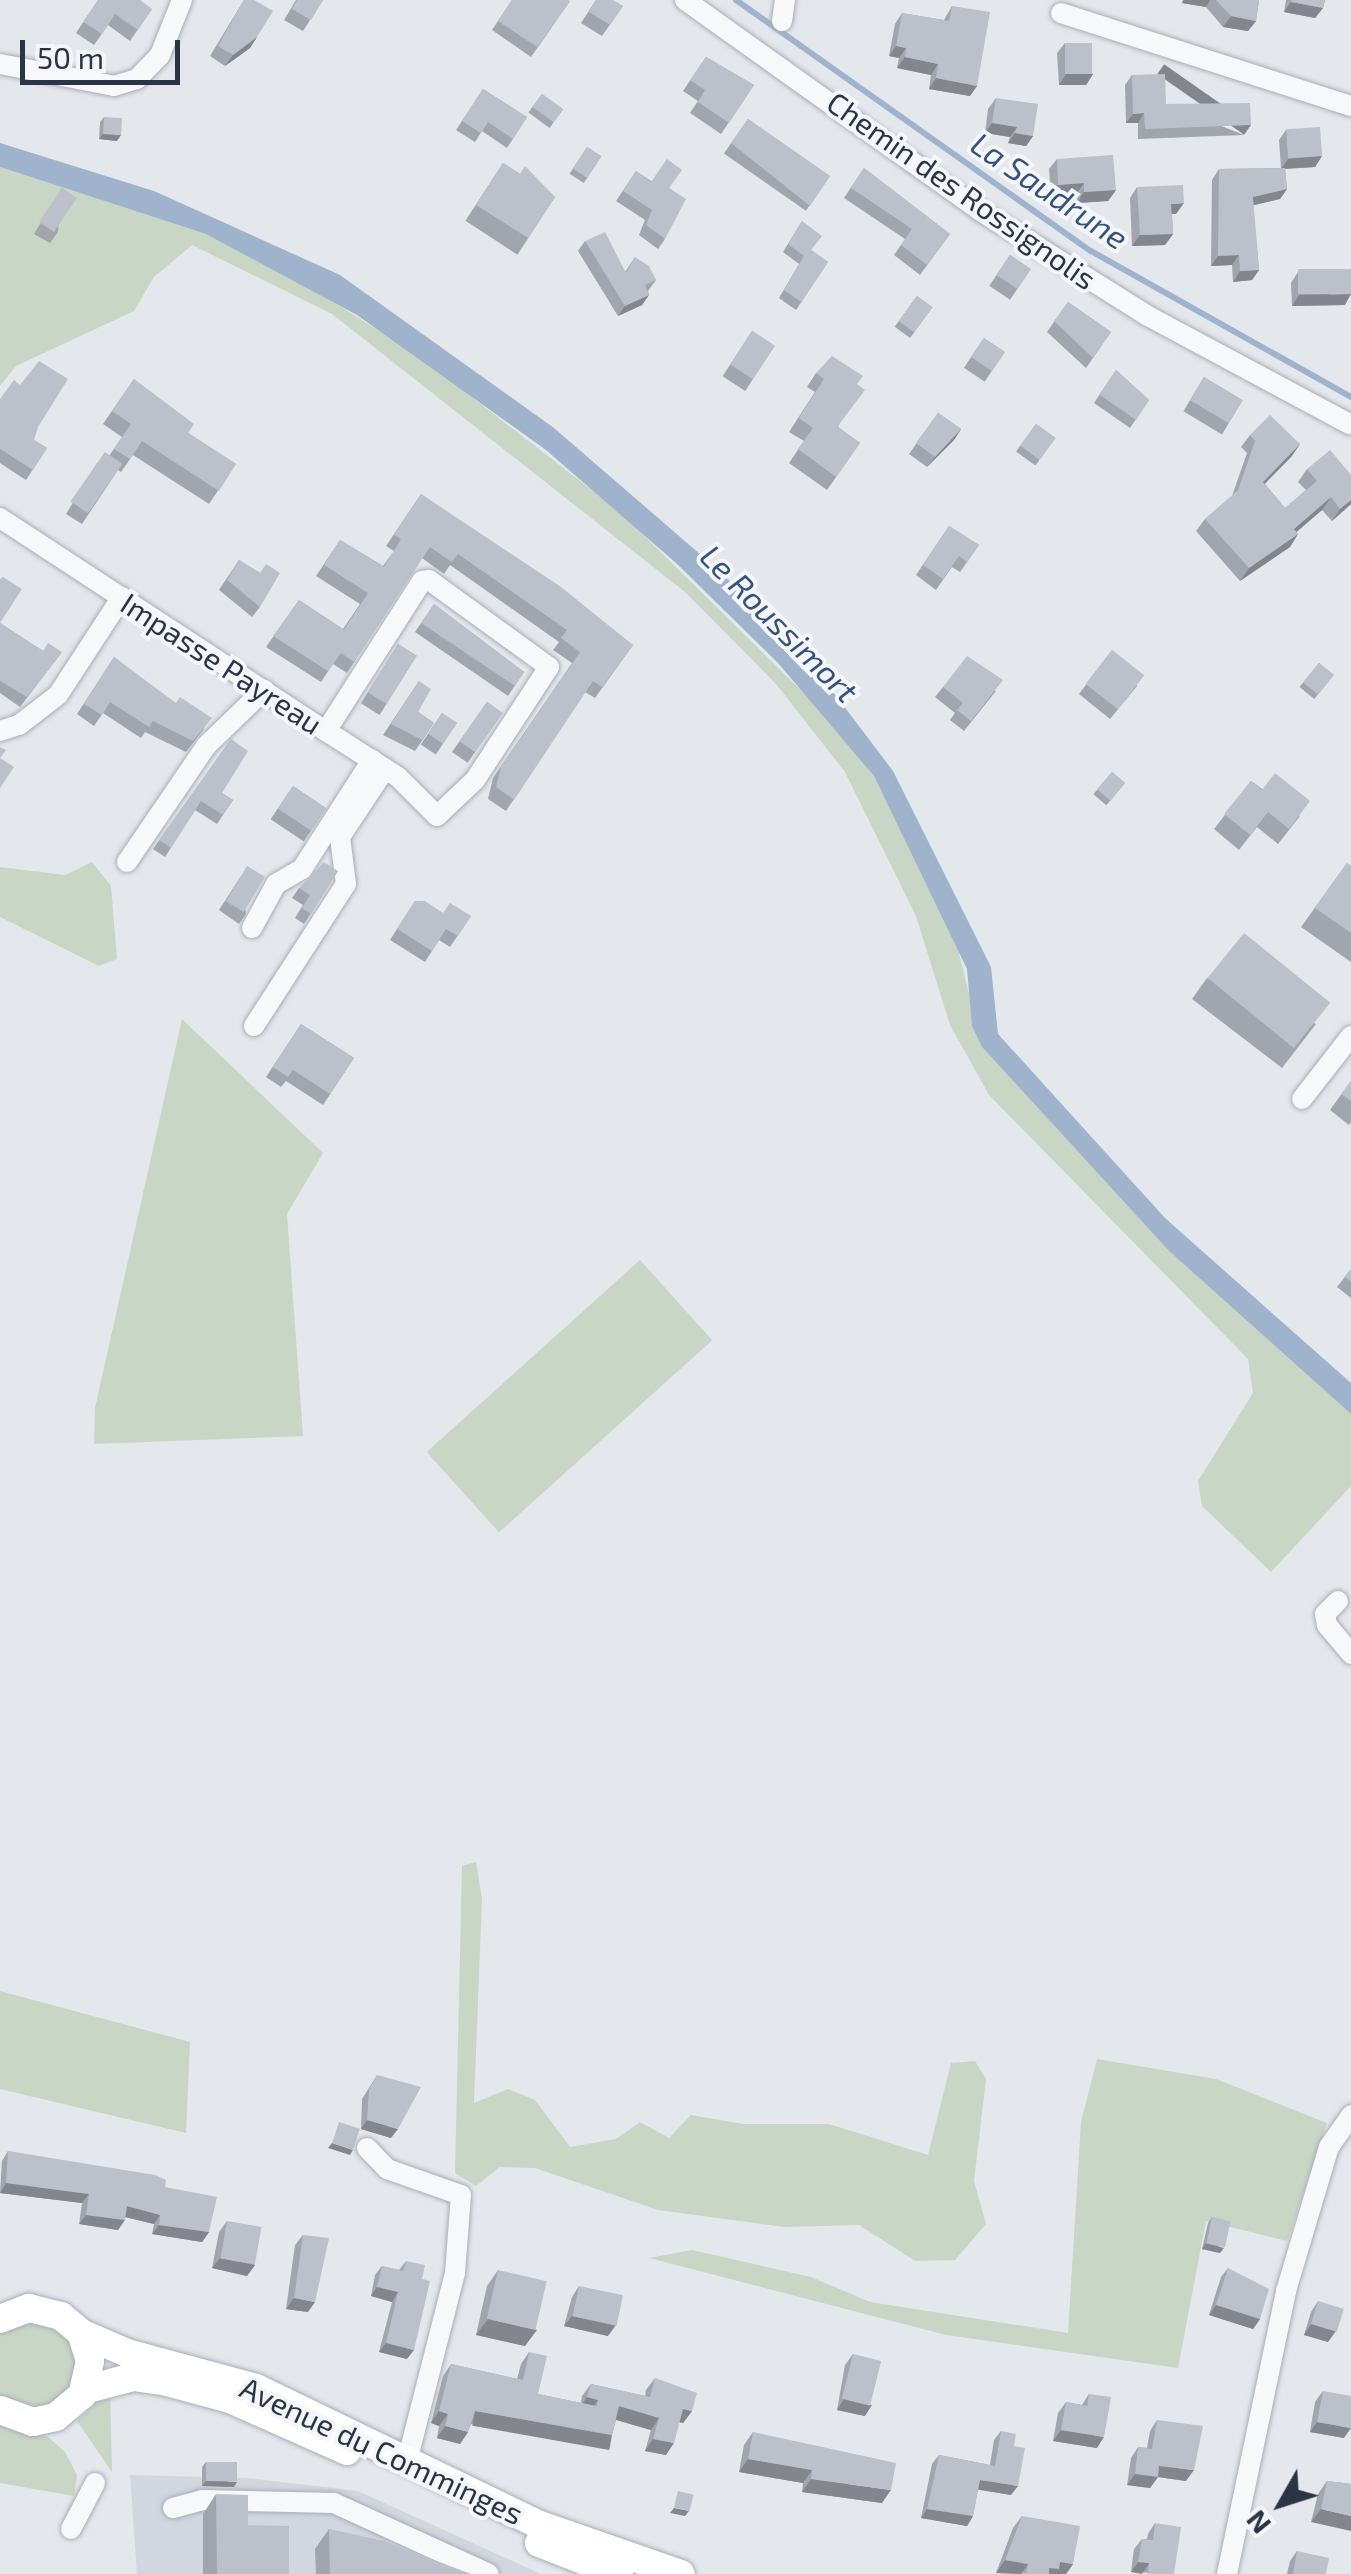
<!DOCTYPE html>
<style>
body{margin:0}
#map{position:relative;width:1351px;height:2574px;overflow:hidden;background:#e4e7ec;font-family:"Exo 2",sans-serif}
div>[style]{position:absolute}
[style*='--x']{left:calc(var(--x)*1px);top:calc(var(--y)*1px);width:calc(var(--w)*1px);rotate:calc(var(--a)*1deg)}
.built>*{inset:0;background:#d2d6de}
.green>*{inset:0;background:#c9d6c5;transform-origin:0 0}
.water>*{inset:0;background:#9fb4cc}
.stream>*{height:6px;margin:-3px;padding:0 3px;transform-origin:3px;border-radius:3px;background:#9fb4cc}
.roads{filter:drop-shadow(0 0 2px #a9aeb7) drop-shadow(0 0 2px #a9aeb7)}
.minor>*{height:20px;margin:-10px;padding:0 10px;transform-origin:10px;border-radius:10px;background:#f7f8fa}
.major>*{height:28px;margin:-14px;padding:0 14px;transform-origin:14px;border-radius:14px;background:#fff}
.wall>*{inset:0;background:#a1a5ae;transform-origin:0 0}
.shaded-wall>*{inset:0;background:#83868d;transform-origin:0 0}
.building>*{inset:0;background:#bbc0ca;transform-origin:0 0}
span{translate:-50% -50%;white-space:nowrap;text-align:center;line-height:1.15;-webkit-text-stroke:8px #f4f6f9;paint-order:stroke}
.street-label{font-size:30px;color:#2b3445}
.water-label{font-size:32px;color:#34527a;font-style:italic}
.north{position:absolute;left:1231px;top:2454px;width:100px;height:100px;-webkit-text-stroke:8px #f4f6f9;paint-order:stroke;rotate:231deg;font-size:28px;font-weight:700;line-height:40px;text-align:center;color:#2b3445}
.north::after{content:'';display:block;margin:auto;width:35px;height:45px;background:#2b3445;clip-path:polygon(50% 0,100% 100%,50% 72%,0 100%)}
.scale{position:absolute;left:20px;top:40px;width:160px;height:45px;box-sizing:border-box;border:5px solid #2b3445;border-top:0;padding-left:12px;font-size:30px;line-height:35px;white-space:nowrap;color:#2b3445;-webkit-text-stroke:8px #f4f6f9;paint-order:stroke}
</style>
<div id="map">
<div class="built">
<i style="clip-path:polygon(130px 2475px,247px 2478px,358px 2491px,541px 2574px,137px 2574px)"></i>
</div>
<div class="green">
<i style="clip-path:polygon(0 167px,206px 234px,279px 268px,419px 356px,620px 512px,823px 712px,874px 776px,956px 941px,982px 1047px,1169px 1251px,1351px 1414px,1351px 1486px,1271px 1572px,1202px 1506px,1198px 1481px,1253px 1393px,1248px 1359px,989px 1095px,950px 1025px,916px 916px,845px 772px,776px 684px,685px 592px,332px 314px,192px 245px,154px 277px,134px 311px,16px 366px,0 386px)"></i>
<i style="clip-path:polygon(92px 862px,111px 886px,117px 959px,99px 966px,0 917px,0 867px,65px 875px)"></i>
<i style="clip-path:polygon(182px 1019px,323px 1153px,287px 1214px,303px 1436px,94px 1444px,95px 1408px)"></i>
<i style="left:640px;top:1260px;width:108px;height:287px;rotate:48deg"></i>
<i style="clip-path:polygon(476px 1862px,482px 1899px,474px 2103px,508px 2089px,535px 2100px,570px 2147px,616px 2139px,640px 2122px,669px 2138px,691px 2115px,743px 2124px,829px 2124px,928px 2155px,951px 2063px,975px 2061px,986px 2079px,974px 2181px,986px 2224px,955px 2260px,915px 2261px,859px 2225px,784px 2227px,658px 2210px,535px 2168px,500px 2167px,476px 2186px,455px 2173px,462px 1866px)"></i>
<i style="clip-path:polygon(0 1991px,190px 2042px,186px 2133px,0 2089px)"></i>
<i style="clip-path:polygon(1097px 2059px,1216px 2079px,1327px 2123px,1287px 2241px,1206px 2221px,1178px 2368px,946px 2335px,649px 2258px,692px 2250px,811px 2277px,870px 2302px,1068px 2333px,1081px 2122px)"></i>
<i style="clip-path:polygon(37px 2319px,67px 2335px,77px 2357px,69px 2390px,52px 2405px,28px 2409px,0 2395px,0 2333px)"></i>
<i style="clip-path:polygon(110px 2390px,112px 2472px,77px 2421px)"></i>
<i style="clip-path:polygon(0 2426px,47px 2436px,65px 2452px,77px 2475px,74px 2496px,0 2483px)"></i>
</div>
<div class="water">
<i style="clip-path:polygon(0 143px,154px 191px,340px 275px,554px 428px,723px 574px,837px 697px,893px 771px,991px 967px,998px 1034px,1165px 1218px,1351px 1383px,1351px 1414px,1169px 1251px,982px 1047px,972px 1026px,967px 969px,874px 776px,778px 663px,676px 563px,546px 450px,357px 315px,206px 234px,0 167px)"></i>
</div>
<div class="stream">
<i style="--x:736;--y:0;--w:435;--a:35.3"></i>
<i style="--x:1091;--y:251;--w:298;--a:29.3"></i>
</div>
<div class="roads">
<div class="minor">
<i style="--x:685;--y:0;--w:361;--a:35.5"></i>
<i style="--x:979;--y:210;--w:199;--a:32.1"></i>
<i style="--x:1148;--y:316;--w:230;--a:28.2"></i>
<i style="--x:1061;--y:13;--w:305;--a:17.8"></i>
<i style="--x:782;--y:21;--w:21;--a:-82"></i>
<i style="--x:0;--y:64;--w:116;--a:10.9"></i>
<i style="--x:114;--y:86;--w:24;--a:-17"></i>
<i style="--x:137;--y:79;--w:33;--a:-46"></i>
<i style="--x:160;--y:55;--w:59;--a:-68.2"></i>
<i style="--x:0;--y:518;--w:389;--a:33.2"></i>
<i style="--x:326;--y:731;--w:85;--a:32.6"></i>
<i style="--x:398;--y:777;--w:55;--a:45"></i>
<i style="--x:437;--y:816;--w:52;--a:-43.5"></i>
<i style="--x:475;--y:780;--w:135;--a:-56.8"></i>
<i style="--x:549;--y:667;--w:148;--a:-144.1"></i>
<i style="--x:429;--y:580;--w:7;--a:172"></i>
<i style="--x:422;--y:581;--w:178;--a:122.6"></i>
<i style="--x:0;--y:731;--w:20;--a:-18"></i>
<i style="--x:19;--y:725;--w:49;--a:-37.6"></i>
<i style="--x:58;--y:695;--w:117;--a:-56.9"></i>
<i style="--x:127;--y:862;--w:140;--a:-55.7"></i>
<i style="--x:206;--y:746;--w:81;--a:-44"></i>
<i style="--x:252;--y:928;--w:50;--a:-61.4"></i>
<i style="--x:276;--y:884;--w:30;--a:-30"></i>
<i style="--x:302;--y:869;--w:130;--a:-57.3"></i>
<i style="--x:254;--y:1026;--w:169;--a:-57.1"></i>
<i style="--x:346;--y:884;--w:47;--a:-97.3"></i>
<i style="--x:340;--y:837;--w:82;--a:-56.5"></i>
<i style="--x:1302;--y:1099;--w:80;--a:-52.1"></i>
<i style="--x:1338;--y:1601;--w:18;--a:135"></i>
<i style="--x:1325;--y:1614;--w:11;--a:80"></i>
<i style="--x:1327;--y:1625;--w:38;--a:50"></i>
<i style="--x:367;--y:2148;--w:29;--a:46"></i>
<i style="--x:387;--y:2169;--w:78;--a:19.4"></i>
<i style="--x:461;--y:2195;--w:78;--a:94.4"></i>
<i style="--x:455;--y:2273;--w:194;--a:104.3"></i>
<i style="--x:173;--y:2508;--w:30;--a:-15"></i>
<i style="--x:202;--y:2500;--w:132;--a:1.3"></i>
<i style="--x:334;--y:2503;--w:170;--a:24.6"></i>
<i style="--x:71;--y:2529;--w:52;--a:-62.4"></i>
<i style="--x:1227;--y:2574;--w:289;--a:-78.2"></i>
<i style="--x:1286;--y:2291;--w:150;--a:-73.4"></i>
<i style="--x:1329;--y:2147;--w:39;--a:-55"></i>
</div>
<div class="major">
<i style="--x:0;--y:2319;--w:31;--a:-21"></i>
<i style="--x:29;--y:2308;--w:33;--a:14"></i>
<i style="--x:61;--y:2316;--w:26;--a:40"></i>
<i style="--x:81;--y:2333;--w:29;--a:72"></i>
<i style="--x:90;--y:2361;--w:35;--a:103"></i>
<i style="--x:82;--y:2395;--w:34;--a:140"></i>
<i style="--x:56;--y:2417;--w:24;--a:168"></i>
<i style="--x:33;--y:2422;--w:35;--a:-160"></i>
<i style="--x:81;--y:2333;--w:50;--a:23.5"></i>
<i style="--x:127;--y:2353;--w:134;--a:15.2"></i>
<i style="--x:256;--y:2388;--w:315;--a:25.8"></i>
<i style="--x:540;--y:2525;--w:149;--a:19.2"></i>
<i style="--x:84;--y:2390;--w:51;--a:-14.9"></i>
<i style="--x:133;--y:2377;--w:34;--a:8"></i>
<i style="--x:167;--y:2382;--w:65;--a:15.1"></i>
<i style="--x:230;--y:2399;--w:128;--a:24"></i>
<i style="--x:539;--y:2543;--w:86;--a:21.2"></i>
</div>
</div>
<div class="wall">
<i style="clip-path:polygon(98px 0,152px 9px,130px 41px,108px 25px,94px 45px,76px 33px)"></i>
<i style="clip-path:polygon(244px 0,257px 37px,250px 48px,225px 66px,210px 56px)"></i>
<i style="clip-path:polygon(296px 0,323px 0,303px 31px,284px 20px)"></i>
<i style="clip-path:polygon(512px 0,570px 1px,531px 57px,492px 30px)"></i>
<i style="clip-path:polygon(596px 0,623px 6px,602px 36px,581px 23px)"></i>
<i style="clip-path:polygon(1183px 0,1259px 0,1256px 21px,1248px 31px,1223px 27px,1206px 7px,1182px 3px)"></i>
<i style="clip-path:polygon(1286px 0,1325px 0,1323px 8px,1315px 18px,1284px 12px)"></i>
<i style="clip-path:polygon(952px 6px,977px 86px,970px 96px,929px 89px,931px 75px,897px 68px,899px 58px,889px 56px,895px 24px,902px 13px,944px 20px)"></i>
<i style="clip-path:polygon(1065px 43px,1093px 74px,1086px 85px,1059px 85px,1057px 53px)"></i>
<i style="clip-path:polygon(706px 57px,754px 85px,721px 134px,690px 113px,698px 101px,683px 91px)"></i>
<i style="clip-path:polygon(1132px 75px,1166px 104px,1244px 135px,1138px 139px,1138px 123px,1126px 123px,1125px 85px)"></i>
<i style="clip-path:polygon(483px 89px,527px 117px,507px 148px,482px 131px,475px 142px,456px 130px)"></i>
<i style="left:542px;top:94px;width:26px;height:23px;rotate:36deg"></i>
<i style="clip-path:polygon(996px 98px,1033px 136px,1026px 146px,1008px 143px,1010px 137px,985px 133px,988px 109px)"></i>
<i style="clip-path:polygon(104px 117px,117px 141px,99px 139px,100px 122px)"></i>
<i style="left:748px;top:119px;width:100px;height:42px;rotate:35deg"></i>
<i style="clip-path:polygon(1286px 130px,1322px 156px,1315px 167px,1285px 169px,1287px 189px,1280px 199px,1253px 205px,1259px 270px,1252px 280px,1233px 282px,1232px 265px,1211px 266px,1212px 180px,1219px 169px,1281px 168px,1279px 140px)"></i>
<i style="left:587px;top:147px;width:17px;height:32px;rotate:33deg"></i>
<i style="clip-path:polygon(1057px 159px,1116px 190px,1108px 201px,1077px 203px,1076px 194px,1051px 195px,1049px 169px)"></i>
<i style="left:503px;top:163px;width:62px;height:69px;rotate:33deg"></i>
<i style="clip-path:polygon(864px 168px,950px 234px,920px 275px,894px 255px,905px 239px,844px 198px)"></i>
<i style="clip-path:polygon(636px 171px,651px 181px,665px 239px,658px 249px,639px 235px,645px 220px,616px 201px)"></i>
<i style="clip-path:polygon(1137px 187px,1176px 214px,1172px 214px,1173px 234px,1165px 245px,1132px 246px,1130px 198px)"></i>
<i style="clip-path:polygon(62px 188px,58px 232px,50px 243px,34px 234px)"></i>
<i style="clip-path:polygon(802px 221px,811px 250px,828px 262px,796px 310px,779px 298px,799px 264px,783px 252px)"></i>
<i style="clip-path:polygon(585px 241px,625px 272px,635px 257px,656px 280px,648px 291px,649px 295px,642px 305px,618px 316px,578px 251px)"></i>
<i style="left:1010px;top:255px;width:25px;height:37px;rotate:34deg"></i>
<i style="clip-path:polygon(1298px 272px,1345px 305px,1292px 306px,1291px 283px)"></i>
<i style="left:917px;top:296px;width:19px;height:38px;rotate:36deg"></i>
<i style="clip-path:polygon(1068px 302px,1111px 332px,1086px 368px,1047px 332px)"></i>
<i style="left:752px;top:331px;width:27px;height:54px;rotate:33deg"></i>
<i style="left:984px;top:338px;width:25px;height:36px;rotate:34deg"></i>
<i style="clip-path:polygon(1116px 370px,1149px 400px,1130px 428px,1094px 403px)"></i>
<i style="clip-path:polygon(816px 373px,857px 384px,838px 427px,860px 443px,827px 490px,789px 463px,804px 441px,789px 432px,815px 392px,807px 387px)"></i>
<i style="left:1204px;top:377px;width:45px;height:40px;rotate:31deg"></i>
<i style="clip-path:polygon(134px 379px,188px 433px,236px 464px,209px 504px,133px 455px,121px 472px,118px 470px,82px 524px,66px 514px,97px 463px,109px 456px,122px 437px,103px 424px)"></i>
<i style="clip-path:polygon(0 399px,34px 440px,47px 448px,26px 480px,0 463px)"></i>
<i style="clip-path:polygon(938px 413px,961px 429px,954px 440px,927px 467px,909px 454px)"></i>
<i style="left:1036px;top:424px;width:24px;height:34px;rotate:36deg"></i>
<i style="clip-path:polygon(1250px 435px,1300px 444px,1291px 457px,1265px 484px,1285px 508px,1306px 490px,1298px 482px,1307px 469px,1351px 475px,1351px 504px,1332px 521px,1322px 510px,1296px 532px,1298px 534px,1290px 547px,1240px 581px,1196px 531px,1205px 519px,1232px 496px,1247px 453px,1241px 447px)"></i>
<i style="clip-path:polygon(421px 494px,633px 645px,595px 698px,585px 692px,506px 811px,488px 799px,493px 778px,572px 663px,553px 650px,559px 642px,450px 565px,444px 574px,422px 558px,347px 673px,333px 664px,321px 682px,266px 647px,299px 600px,343px 629px,360px 604px,316px 576px,340px 540px,383px 566px,394px 551px,386px 546px)"></i>
<i style="clip-path:polygon(949px 526px,979px 545px,960px 572px,952px 567px,936px 590px,916px 575px)"></i>
<i style="clip-path:polygon(239px 560px,260px 573px,260px 607px,252px 617px,219px 590px)"></i>
<i style="clip-path:polygon(0 579px,0 623px,43px 651px,62px 652px,20px 707px,0 693px)"></i>
<i style="clip-path:polygon(434px 604px,524px 672px,508px 696px,415px 632px)"></i>
<i style="left:398px;top:644px;width:22px;height:70px;rotate:32deg"></i>
<i style="clip-path:polygon(1112px 650px,1137px 686px,1110px 719px,1079px 694px)"></i>
<i style="clip-path:polygon(114px 657px,204px 729px,186px 752px,145px 732px,141px 738px,103px 713px,94px 726px,77px 714px)"></i>
<i style="left:1319px;top:663px;width:19px;height:31px;rotate:39deg"></i>
<i style="clip-path:polygon(419px 681px,418px 712px,434px 723px,415px 751px,383px 735px)"></i>
<i style="clip-path:polygon(943px 687px,996px 691px,964px 731px,950px 720px,955px 713px,935px 697px)"></i>
<i style="left:487px;top:702px;width:19px;height:61px;rotate:35deg"></i>
<i style="left:442px;top:713px;width:18px;height:38px;rotate:34deg"></i>
<i style="clip-path:polygon(231px 739px,222px 793px,233px 800px,217px 824px,195px 810px,165px 857px,153px 849px)"></i>
<i style="left:1112px;top:772px;width:17px;height:29px;rotate:40deg"></i>
<i style="clip-path:polygon(1251px 781px,1300px 816px,1278px 844px,1257px 827px,1239px 850px,1214px 829px)"></i>
<i style="left:293px;top:786px;width:40px;height:40px;rotate:34deg"></i>
<i style="clip-path:polygon(1347px 863px,1351px 866px,1351px 962px,1301px 927px)"></i>
<i style="clip-path:polygon(338px 871px,304px 924px,295px 918px,303px 905px,292px 898px,299px 888px)"></i>
<i style="clip-path:polygon(241px 876px,246px 914px,239px 924px,219px 910px)"></i>
<i style="clip-path:polygon(415px 901px,443px 913px,471px 916px,450px 947px,439px 940px,425px 962px,390px 940px)"></i>
<i style="clip-path:polygon(1207px 978px,1316px 1024px,1282px 1068px,1192px 999px)"></i>
<i style="clip-path:polygon(301px 1024px,354px 1058px,323px 1105px,286px 1081px,281px 1087px,266px 1077px)"></i>
<i style="clip-path:polygon(1351px 1081px,1351px 1122px,1349px 1125px,1330px 1110px)"></i>
<i style="clip-path:polygon(1351px 1269px,1351px 1298px,1337px 1287px)"></i>
<i style="clip-path:polygon(377px 2075px,391px 2138px,361px 2129px,362px 2099px)"></i>
<i style="clip-path:polygon(8px 2151px,165px 2187px,209px 2232px,202px 2242px,152px 2234px,154px 2224px,125px 2217px,118px 2230px,79px 2224px,82px 2203px,0 2193px,2px 2161px)"></i>
<i style="clip-path:polygon(1212px 2217px,1220px 2253px,1202px 2249px,1208px 2223px)"></i>
<i style="clip-path:polygon(227px 2221px,255px 2265px,247px 2276px,212px 2268px,219px 2232px)"></i>
<i style="clip-path:polygon(303px 2235px,308px 2312px,286px 2309px,295px 2245px)"></i>
<i style="clip-path:polygon(406px 2261px,407px 2359px,379px 2352px,392px 2302px,371px 2296px,375px 2275px,382px 2266px,399px 2270px)"></i>
<i style="clip-path:polygon(1228px 2268px,1260px 2319px,1253px 2329px,1209px 2315px,1221px 2277px)"></i>
<i style="clip-path:polygon(498px 2270px,525px 2346px,476px 2335px,487px 2286px)"></i>
<i style="clip-path:polygon(579px 2286px,608px 2336px,564px 2326px,572px 2297px)"></i>
<i style="clip-path:polygon(1318px 2301px,1328px 2342px,1304px 2335px,1311px 2312px)"></i>
<i style="clip-path:polygon(529px 2352px,538px 2394px,581px 2403px,582px 2396px,591px 2384px,645px 2396px,646px 2390px,655px 2378px,692px 2411px,683px 2423px,679px 2422px,666px 2455px,645px 2451px,651px 2430px,616px 2420px,612px 2435px,604px 2447px,471px 2424px,468px 2432px,460px 2444px,437px 2438px,439px 2426px,431px 2423px,443px 2376px,451px 2364px,517px 2379px,521px 2364px)"></i>
<i style="clip-path:polygon(853px 2354px,865px 2416px,837px 2410px,845px 2365px)"></i>
<i style="clip-path:polygon(1323px 2391px,1344px 2438px,1310px 2432px,1315px 2402px)"></i>
<i style="clip-path:polygon(1089px 2394px,1097px 2448px,1053px 2441px,1058px 2413px,1066px 2402px,1082px 2405px)"></i>
<i style="clip-path:polygon(1157px 2420px,1186px 2481px,1158px 2477px,1150px 2488px,1127px 2485px,1131px 2458px,1138px 2447px,1147px 2448px,1150px 2431px)"></i>
<i style="clip-path:polygon(1001px 2431px,1014px 2446px,1011px 2495px,978px 2489px,973px 2516px,967px 2526px,921px 2518px,932px 2464px,939px 2455px,990px 2465px,994px 2440px)"></i>
<i style="clip-path:polygon(753px 2432px,882px 2503px,802px 2492px,803px 2483px,739px 2472px,744px 2445px)"></i>
<i style="clip-path:polygon(206px 2462px,234px 2487px,202px 2486px,202px 2467px)"></i>
<i style="clip-path:polygon(1327px 2481px,1351px 2484px,1311px 2522px,1318px 2494px)"></i>
<i style="clip-path:polygon(216px 2494px,248px 2525px,289px 2574px,203px 2574px,203px 2514px)"></i>
<i style="clip-path:polygon(1022px 2516px,1073px 2564px,1066px 2574px,996px 2573px,1013px 2528px)"></i>
<i style="clip-path:polygon(1155px 2523px,1174px 2574px,1131px 2572px,1134px 2549px,1142px 2539px,1147px 2539px,1148px 2534px)"></i>
<i style="clip-path:polygon(329px 2529px,471px 2574px,316px 2574px,315px 2549px)"></i>
<i style="clip-path:polygon(1297px 2551px,1326px 2574px,1287px 2574px,1290px 2561px)"></i>
</div>
<div class="shaded-wall">
<i style="clip-path:polygon(1184px 0,1210px 0,1206px 7px,1182px 3px)"></i>
<i style="clip-path:polygon(1291px 2px,1323px 8px,1315px 18px,1284px 12px)"></i>
<i style="clip-path:polygon(1231px 16px,1256px 21px,1248px 31px,1223px 27px)"></i>
<i style="clip-path:polygon(257px 37px,250px 48px,225px 66px,233px 55px)"></i>
<i style="clip-path:polygon(896px 46px,906px 48px,899px 58px,889px 56px)"></i>
<i style="clip-path:polygon(905px 57px,938px 64px,931px 75px,897px 68px)"></i>
<i style="clip-path:polygon(1066px 74px,1093px 74px,1086px 85px,1059px 85px)"></i>
<i style="clip-path:polygon(936px 78px,977px 86px,970px 96px,929px 89px)"></i>
<i style="clip-path:polygon(1144px 113px,1138px 123px,1126px 123px,1133px 114px)"></i>
<i style="clip-path:polygon(992px 123px,1017px 127px,1010px 137px,985px 133px)"></i>
<i style="left:1251px;top:125px;width:12px;height:106px;rotate:125deg"></i>
<i style="clip-path:polygon(1015px 133px,1033px 136px,1026px 146px,1008px 143px)"></i>
<i style="clip-path:polygon(103px 134px,121px 135px,117px 141px,99px 139px)"></i>
<i style="clip-path:polygon(1322px 156px,1315px 167px,1281px 169px,1288px 159px)"></i>
<i style="clip-path:polygon(1084px 183px,1076px 194px,1051px 195px,1058px 185px)"></i>
<i style="clip-path:polygon(1287px 189px,1280px 199px,1246px 207px,1253px 197px)"></i>
<i style="clip-path:polygon(1116px 190px,1108px 201px,1077px 203px,1084px 192px)"></i>
<i style="clip-path:polygon(1184px 203px,1176px 214px,1164px 214px,1171px 204px)"></i>
<i style="clip-path:polygon(1173px 234px,1165px 245px,1132px 246px,1140px 235px)"></i>
<i style="clip-path:polygon(1239px 255px,1232px 265px,1211px 266px,1218px 256px)"></i>
<i style="clip-path:polygon(1259px 270px,1252px 280px,1233px 282px,1240px 271px)"></i>
<i style="clip-path:polygon(1351px 294px,1345px 305px,1292px 306px,1299px 295px)"></i>
<i style="clip-path:polygon(649px 295px,642px 305px,618px 316px,625px 306px)"></i>
<i style="clip-path:polygon(961px 429px,954px 440px,927px 467px,935px 457px)"></i>
<i style="clip-path:polygon(1300px 444px,1291px 457px,1254px 494px,1263px 482px)"></i>
<i style="clip-path:polygon(1331px 497px,1322px 510px,1285px 542px,1294px 529px)"></i>
<i style="clip-path:polygon(1351px 500px,1351px 504px,1332px 521px,1340px 509px)"></i>
<i style="clip-path:polygon(1298px 534px,1290px 547px,1240px 581px,1249px 568px)"></i>
<i style="clip-path:polygon(367px 2120px,398px 2129px,391px 2138px,361px 2129px)"></i>
<i style="clip-path:polygon(332px 2143px,353px 2150px,350px 2155px,328px 2148px)"></i>
<i style="clip-path:polygon(6px 2183px,89px 2194px,82px 2203px,0 2193px)"></i>
<i style="clip-path:polygon(127px 2206px,160px 2215px,154px 2224px,121px 2216px)"></i>
<i style="clip-path:polygon(86px 2215px,125px 2220px,118px 2230px,79px 2224px)"></i>
<i style="clip-path:polygon(159px 2225px,209px 2232px,202px 2242px,152px 2234px)"></i>
<i style="clip-path:polygon(1206px 2243px,1224px 2248px,1220px 2253px,1202px 2249px)"></i>
<i style="clip-path:polygon(220px 2258px,255px 2265px,247px 2276px,212px 2268px)"></i>
<i style="clip-path:polygon(377px 2287px,398px 2292px,392px 2302px,371px 2296px)"></i>
<i style="clip-path:polygon(294px 2298px,315px 2302px,308px 2312px,286px 2309px)"></i>
<i style="clip-path:polygon(1216px 2305px,1260px 2319px,1253px 2329px,1209px 2315px)"></i>
<i style="clip-path:polygon(572px 2316px,616px 2325px,608px 2336px,564px 2326px)"></i>
<i style="clip-path:polygon(488px 2319px,537px 2330px,525px 2346px,476px 2335px)"></i>
<i style="clip-path:polygon(1311px 2324px,1336px 2331px,1328px 2342px,1304px 2335px)"></i>
<i style="clip-path:polygon(386px 2343px,414px 2350px,407px 2359px,379px 2352px)"></i>
<i style="clip-path:polygon(587px 2397px,598px 2400px,590px 2412px,579px 2409px)"></i>
<i style="clip-path:polygon(844px 2399px,872px 2405px,865px 2416px,837px 2410px)"></i>
<i style="clip-path:polygon(619px 2406px,659px 2418px,651px 2430px,610px 2418px)"></i>
<i style="clip-path:polygon(683px 2409px,692px 2411px,683px 2423px,674px 2421px)"></i>
<i style="clip-path:polygon(439px 2411px,448px 2414px,439px 2426px,431px 2423px)"></i>
<i style="left:475px;top:2411px;width:139px;height:15px;rotate:10deg"></i>
<i style="clip-path:polygon(1317px 2422px,1351px 2428px,1344px 2438px,1310px 2432px)"></i>
<i style="clip-path:polygon(445px 2426px,468px 2432px,460px 2444px,437px 2438px)"></i>
<i style="clip-path:polygon(1061px 2430px,1104px 2437px,1097px 2448px,1053px 2441px)"></i>
<i style="clip-path:polygon(653px 2439px,674px 2443px,666px 2455px,645px 2451px)"></i>
<i style="clip-path:polygon(748px 2459px,812px 2470px,803px 2483px,739px 2472px)"></i>
<i style="clip-path:polygon(1159px 2466px,1194px 2470px,1186px 2481px,1158px 2477px,1150px 2488px,1127px 2485px,1135px 2474px)"></i>
<i style="clip-path:polygon(811px 2479px,891px 2490px,882px 2503px,802px 2492px)"></i>
<i style="clip-path:polygon(980px 2480px,1018px 2486px,1011px 2495px,974px 2489px)"></i>
<i style="clip-path:polygon(206px 2481px,237px 2482px,234px 2487px,202px 2486px)"></i>
<i style="clip-path:polygon(674px 2508px,689px 2511px,685px 2516px,670px 2513px)"></i>
<i style="clip-path:polygon(927px 2509px,973px 2516px,967px 2526px,921px 2518px)"></i>
<i style="clip-path:polygon(1321px 2509px,1351px 2516px,1351px 2531px,1311px 2522px)"></i>
<i style="clip-path:polygon(1005px 2560px,1028px 2564px,1021px 2574px,996px 2573px)"></i>
<i style="clip-path:polygon(1060px 2562px,1073px 2564px,1066px 2574px,1045px 2574px,1049px 2568px)"></i>
<i style="clip-path:polygon(1138px 2562px,1149px 2563px,1142px 2574px,1131px 2572px)"></i>
</div>
<div class="building">
<i style="clip-path:polygon(98px 0,140px 0,152px 9px,138px 30px,115px 14px,102px 34px,83px 22px)"></i>
<i style="clip-path:polygon(244px 0,254px 0,273px 11px,257px 37px,233px 55px,218px 46px)"></i>
<i style="clip-path:polygon(297px 0,323px 0,311px 20px,292px 9px)"></i>
<i style="clip-path:polygon(512px 0,568px 0,570px 1px,537px 47px,498px 21px)"></i>
<i style="clip-path:polygon(596px 0,613px 0,623px 6px,610px 25px,589px 12px)"></i>
<i style="clip-path:polygon(1216px 0,1259px 0,1256px 21px,1231px 16px)"></i>
<i style="clip-path:polygon(1292px 0,1325px 0,1323px 8px,1291px 2px)"></i>
<i style="clip-path:polygon(952px 6px,990px 12px,977px 86px,936px 78px,938px 64px,905px 57px,906px 48px,896px 46px,902px 13px,949px 21px)"></i>
<i style="left:1065px;top:43px;width:27px;height:31px"></i>
<i style="clip-path:polygon(706px 57px,754px 85px,729px 123px,698px 102px,705px 90px,690px 80px)"></i>
<i style="clip-path:polygon(1165px 74px,1166px 104px,1250px 103px,1251px 125px,1145px 129px,1144px 113px,1133px 114px,1132px 75px)"></i>
<i style="clip-path:polygon(483px 89px,527px 117px,513px 139px,488px 122px,481px 133px,462px 121px)"></i>
<i style="left:542px;top:94px;width:26px;height:16px;rotate:36deg"></i>
<i style="clip-path:polygon(996px 98px,1038px 104px,1033px 136px,1015px 133px,1017px 127px,992px 123px)"></i>
<i style="left:104px;top:117px;width:18px;height:17px;rotate:3deg"></i>
<i style="clip-path:polygon(748px 119px,830px 176px,810px 206px,731px 143px)"></i>
<i style="left:1320px;top:127px;width:29px;height:34px;rotate:86deg"></i>
<i style="left:587px;top:147px;width:17px;height:26px;rotate:33deg"></i>
<i style="clip-path:polygon(1113px 155px,1116px 190px,1084px 192px,1084px 183px,1058px 185px,1057px 159px)"></i>
<i style="clip-path:polygon(667px 159px,682px 170px,669px 188px,686px 199px,665px 239px,646px 225px,652px 210px,623px 191px,636px 171px,651px 182px)"></i>
<i style="clip-path:polygon(503px 163px,520px 174px,525px 166px,555px 197px,528px 238px,476px 205px)"></i>
<i style="clip-path:polygon(864px 168px,950px 234px,927px 265px,901px 245px,912px 229px,851px 188px)"></i>
<i style="clip-path:polygon(1285px 168px,1287px 189px,1253px 197px,1259px 270px,1240px 271px,1239px 255px,1218px 256px,1219px 169px)"></i>
<i style="clip-path:polygon(1183px 185px,1184px 203px,1171px 204px,1173px 234px,1140px 235px,1137px 187px)"></i>
<i style="left:62px;top:188px;width:18px;height:41px;rotate:34deg"></i>
<i style="clip-path:polygon(802px 221px,822px 236px,811px 250px,828px 262px,801px 302px,784px 290px,804px 256px,788px 244px)"></i>
<i style="clip-path:polygon(605px 232px,626px 273px,635px 257px,649px 266px,656px 280px,645px 285px,649px 295px,625px 306px,585px 241px)"></i>
<i style="left:1010px;top:255px;width:25px;height:24px;rotate:34deg"></i>
<i style="left:1351px;top:269px;width:25px;height:53px;rotate:90deg"></i>
<i style="left:917px;top:296px;width:19px;height:31px;rotate:36deg"></i>
<i style="clip-path:polygon(1068px 302px,1111px 332px,1093px 358px,1054px 321px)"></i>
<i style="left:752px;top:331px;width:27px;height:40px;rotate:33deg"></i>
<i style="left:984px;top:338px;width:25px;height:23px;rotate:34deg"></i>
<i style="clip-path:polygon(832px 356px,863px 376px,857px 384px,865px 390px,837px 427px,860px 443px,836px 477px,798px 449px,813px 428px,799px 418px,824px 379px,816px 373px)"></i>
<i style="clip-path:polygon(39px 361px,68px 379px,38px 427px,34px 440px,47px 448px,33px 470px,0 449px,0 399px,14px 380px,20px 385px)"></i>
<i style="clip-path:polygon(1116px 370px,1149px 400px,1136px 420px,1100px 395px)"></i>
<i style="left:1204px;top:377px;width:45px;height:27px;rotate:31deg"></i>
<i style="clip-path:polygon(134px 379px,194px 424px,188px 433px,236px 464px,219px 491px,142px 441px,130px 459px,114px 449px,131px 424px,112px 411px)"></i>
<i style="clip-path:polygon(938px 413px,961px 429px,935px 457px,916px 443px)"></i>
<i style="clip-path:polygon(1270px 415px,1300px 444px,1263px 482px,1285px 508px,1317px 481px,1307px 469px,1330px 450px,1351px 475px,1351px 500px,1340px 509px,1331px 497px,1294px 529px,1298px 534px,1249px 568px,1205px 519px,1238px 490px,1255px 441px,1250px 435px)"></i>
<i style="left:1036px;top:424px;width:24px;height:27px;rotate:36deg"></i>
<i style="left:105px;top:452px;width:21px;height:60px;rotate:35deg"></i>
<i style="clip-path:polygon(421px 494px,561px 587px,633px 645px,602px 687px,593px 681px,514px 800px,496px 787px,501px 767px,580px 652px,561px 638px,567px 630px,458px 554px,452px 562px,430px 547px,354px 662px,341px 653px,328px 671px,273px 636px,299px 600px,344px 630px,368px 593px,324px 565px,340px 540px,384px 567px,401px 539px,394px 535px)"></i>
<i style="clip-path:polygon(949px 526px,979px 545px,967px 562px,959px 556px,943px 579px,923px 565px)"></i>
<i style="clip-path:polygon(239px 560px,260px 573px,266px 564px,280px 573px,260px 607px,227px 580px)"></i>
<i style="clip-path:polygon(3px 577px,22px 589px,0 623px,43px 651px,48px 643px,62px 652px,27px 697px,0 681px,0 579px)"></i>
<i style="clip-path:polygon(434px 604px,524px 672px,515px 686px,421px 623px)"></i>
<i style="left:398px;top:644px;width:22px;height:57px;rotate:32deg"></i>
<i style="left:1112px;top:650px;width:41px;height:43px;rotate:38deg"></i>
<i style="clip-path:polygon(967px 656px,1003px 680px,971px 721px,957px 710px,963px 703px,943px 687px)"></i>
<i style="clip-path:polygon(114px 657px,176px 703px,180px 697px,212px 718px,193px 741px,153px 721px,149px 727px,110px 702px,102px 715px,84px 704px)"></i>
<i style="left:1319px;top:663px;width:19px;height:25px;rotate:39deg"></i>
<i style="clip-path:polygon(419px 681px,431px 689px,418px 712px,434px 723px,422px 740px,391px 724px)"></i>
<i style="left:487px;top:702px;width:19px;height:48px;rotate:35deg"></i>
<i style="left:442px;top:713px;width:18px;height:25px;rotate:34deg"></i>
<i style="clip-path:polygon(231px 739px,248px 751px,222px 793px,233px 800px,223px 815px,201px 801px,171px 848px,159px 840px)"></i>
<i style="clip-path:polygon(0 747px,6px 750px,0 758px,14px 767px,0 788px)"></i>
<i style="left:1112px;top:772px;width:17px;height:23px;rotate:40deg"></i>
<i style="clip-path:polygon(1275px 773px,1310px 801px,1289px 829px,1268px 812px,1250px 835px,1224px 814px,1251px 781px,1262px 790px)"></i>
<i style="left:293px;top:786px;width:40px;height:27px;rotate:34deg"></i>
<i style="clip-path:polygon(324px 862px,338px 871px,311px 914px,302px 908px,310px 895px,299px 888px)"></i>
<i style="clip-path:polygon(1347px 863px,1351px 866px,1351px 933px,1315px 908px)"></i>
<i style="left:247px;top:866px;width:21px;height:41px;rotate:31deg"></i>
<i style="clip-path:polygon(415px 901px,425px 901px,443px 913px,450px 903px,471px 916px,458px 936px,446px 929px,432px 951px,397px 929px)"></i>
<i style="left:1244px;top:933px;width:111px;height:58px;rotate:39deg"></i>
<i style="clip-path:polygon(301px 1024px,354px 1058px,330px 1094px,293px 1070px,288px 1077px,273px 1067px)"></i>
<i style="clip-path:polygon(1351px 1081px,1351px 1101px,1341px 1094px)"></i>
<i style="clip-path:polygon(1351px 1269px,1351px 1282px,1345px 1277px)"></i>
<i style="clip-path:polygon(377px 2075px,421px 2087px,398px 2129px,367px 2120px,369px 2090px)"></i>
<i style="left:339px;top:2122px;width:22px;height:22px;rotate:18deg"></i>
<i style="clip-path:polygon(8px 2151px,155px 2175px,166px 2180px,165px 2187px,217px 2197px,209px 2232px,159px 2225px,160px 2215px,127px 2206px,125px 2220px,86px 2215px,89px 2194px,6px 2183px)"></i>
<i style="left:1212px;top:2217px;width:19px;height:27px;rotate:12deg"></i>
<i style="left:227px;top:2221px;width:35px;height:38px;rotate:10deg"></i>
<i style="clip-path:polygon(303px 2235px,329px 2238px,315px 2302px,294px 2298px)"></i>
<i style="clip-path:polygon(406px 2261px,425px 2265px,422px 2279px,430px 2281px,414px 2350px,386px 2343px,398px 2292px,377px 2287px,382px 2266px,403px 2271px)"></i>
<i style="clip-path:polygon(1228px 2268px,1269px 2289px,1260px 2319px,1216px 2305px)"></i>
<i style="left:498px;top:2270px;width:50px;height:50px;rotate:13deg"></i>
<i style="left:579px;top:2286px;width:45px;height:31px;rotate:12deg"></i>
<i style="left:1318px;top:2301px;width:27px;height:24px;rotate:17deg"></i>
<i style="clip-path:polygon(529px 2352px,547px 2356px,538px 2394px,597px 2406px,598px 2400px,587px 2397px,591px 2384px,650px 2397px,655px 2378px,697px 2393px,692px 2411px,683px 2409px,674px 2443px,653px 2439px,659px 2418px,619px 2406px,612px 2435px,475px 2411px,468px 2432px,445px 2426px,448px 2414px,439px 2411px,451px 2364px,523px 2380px)"></i>
<i style="left:853px;top:2354px;width:29px;height:46px;rotate:14deg"></i>
<i style="clip-path:polygon(1323px 2391px,1351px 2396px,1351px 2428px,1317px 2422px)"></i>
<i style="clip-path:polygon(1089px 2394px,1111px 2397px,1104px 2437px,1061px 2430px,1066px 2402px,1087px 2406px)"></i>
<i style="clip-path:polygon(1157px 2420px,1203px 2426px,1194px 2470px,1159px 2466px,1158px 2477px,1135px 2474px,1138px 2447px,1152px 2449px)"></i>
<i style="clip-path:polygon(1001px 2431px,1016px 2434px,1014px 2446px,1025px 2448px,1018px 2486px,980px 2480px,973px 2516px,927px 2509px,939px 2455px,995px 2466px)"></i>
<i style="clip-path:polygon(753px 2432px,896px 2463px,891px 2490px,811px 2479px,812px 2470px,748px 2459px)"></i>
<i style="left:206px;top:2462px;width:31px;height:19px"></i>
<i style="clip-path:polygon(1327px 2481px,1351px 2484px,1351px 2516px,1321px 2509px)"></i>
<i style="left:678px;top:2491px;width:16px;height:17px;rotate:14deg"></i>
<i style="clip-path:polygon(216px 2494px,248px 2495px,248px 2525px,289px 2526px,289px 2574px,217px 2574px)"></i>
<i style="clip-path:polygon(1022px 2516px,1080px 2526px,1073px 2564px,1060px 2562px,1059px 2569px,1049px 2568px,1049px 2574px,1026px 2574px,1028px 2564px,1005px 2560px)"></i>
<i style="clip-path:polygon(1155px 2523px,1181px 2527px,1174px 2574px,1148px 2574px,1149px 2563px,1138px 2562px,1142px 2539px,1153px 2540px)"></i>
<i style="clip-path:polygon(329px 2529px,384px 2541px,471px 2574px,330px 2574px)"></i>
<i style="clip-path:polygon(1297px 2551px,1329px 2558px,1326px 2574px,1293px 2574px)"></i>
</div>
<div class="street-label">
<span style="left:962px;top:190px;rotate:35deg">Chemin des Rossignolis</span>
<span style="left:222px;top:663px;rotate:33deg">Impasse Payreau</span>
<span style="left:382px;top:2450px;rotate:25deg">Avenue du Comminges</span>
</div>
<div class="water-label">
<span style="left:1050px;top:190px;rotate:34deg">La Saudrune</span>
<span style="left:780px;top:623px;rotate:45deg">Le Roussimort</span>
</div>
<div class="north">N</div>
<div class="scale">50 m</div>
</div>
